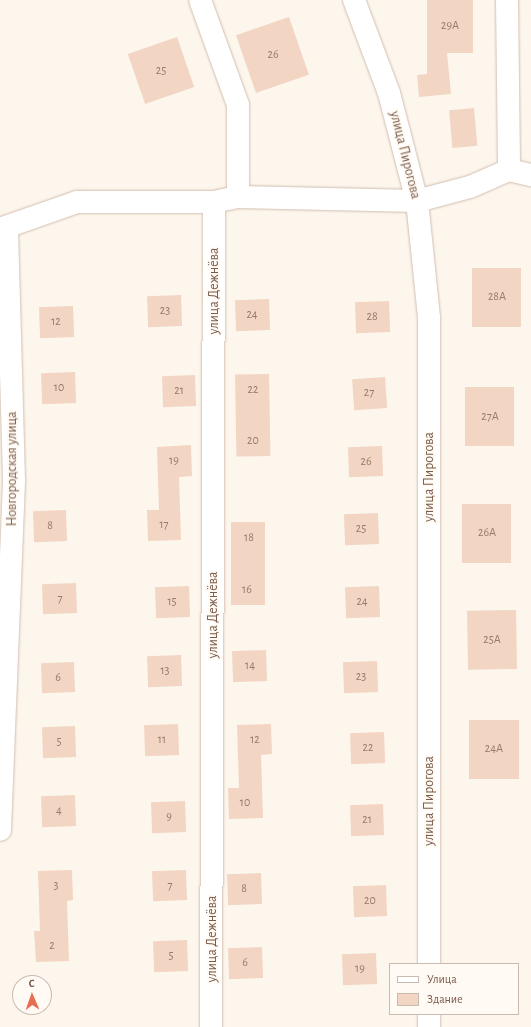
<!DOCTYPE html>
<meta charset="utf-8">
<style>
body{margin:0}
#map{position:relative;width:531px;height:1027px;overflow:hidden;background:#fdf6ec;font-family:"Alegreya Sans",sans-serif}
div>[style]{position:absolute}
[style*='--x']{left:calc(var(--x)*1px);top:calc(var(--y)*1px);width:calc(var(--w)*1px);rotate:calc(var(--a)*1deg)}
.building>*{inset:0;background:#f3d5c3;transform-origin:0 0}
.roads{filter:drop-shadow(0 0 1px #d1beb0) drop-shadow(0 0 1px #d1beb0)}
.street>*{height:22px;margin:-11px;padding:0 11px;transform-origin:11px;border-radius:11px;background:#fff}
span{translate:-50% -50%;white-space:nowrap;text-align:center;line-height:1.15;-webkit-text-stroke:3.5px #fffaf3;paint-order:stroke}
.number-label{font-size:12px;color:#987a6a}
.number-label span{-webkit-text-stroke-width:0}
.street-label{font-size:14px;color:#7a5c4d}
.legend{position:absolute;left:389px;top:963px;width:130px;height:52px;box-sizing:border-box;background:#fffaf3;border:1px solid #cabbb1;margin:0;padding:5px 7px;list-style:none;font-size:12px;color:#7a5c4d}
.legend li{display:flex;align-items:center;gap:8px;height:20px}
.legend b{width:20px;border:1px solid #cabbb1}
.north{position:absolute;left:12px;top:975px;width:40px;height:40px;box-sizing:border-box;background:#fffaf3;border:1px solid #cabbb1;border-radius:50%;rotate:358deg;font-size:11px;font-weight:700;line-height:16px;text-align:center;color:#7a5c4d}
.north::after{content:'';display:block;margin:auto;width:14px;height:18px;background:#e76f51;clip-path:polygon(50% 0,100% 100%,50% 72%,0 100%)}
</style>
<div id="map">
<div class="building">
<i style="clip-path:polygon(427px 0,473px 0,473px 53px,447px 53px,451px 94px,419px 97px,417px 75px,427px 74px)"></i>
<i style="left:289px;top:17px;width:61px;height:56px;rotate:71deg"></i>
<i style="left:177px;top:37px;width:53px;height:52px;rotate:71deg"></i>
<i style="left:474px;top:108px;width:38px;height:25px;rotate:85deg"></i>
<i style="left:472px;top:268px;width:49px;height:59px"></i>
<i style="left:181px;top:295px;width:31px;height:34px;rotate:88deg"></i>
<i style="left:269px;top:299px;width:31px;height:34px;rotate:88deg"></i>
<i style="left:389px;top:301px;width:31px;height:34px;rotate:88deg"></i>
<i style="left:73px;top:306px;width:31px;height:34px;rotate:88deg"></i>
<i style="left:75px;top:372px;width:31px;height:34px;rotate:88deg"></i>
<i style="left:269px;top:374px;width:82px;height:34px;rotate:89deg"></i>
<i style="left:195px;top:375px;width:31px;height:33px;rotate:88deg"></i>
<i style="left:385px;top:377px;width:31px;height:33px;rotate:86deg"></i>
<i style="left:465px;top:387px;width:49px;height:59px"></i>
<i style="clip-path:polygon(191px 445px,192px 476px,179px 477px,181px 540px,148px 541px,147px 510px,159px 510px,157px 447px)"></i>
<i style="left:382px;top:446px;width:30px;height:34px;rotate:88deg"></i>
<i style="left:462px;top:504px;width:49px;height:59px"></i>
<i style="left:66px;top:510px;width:31px;height:33px;rotate:88deg"></i>
<i style="left:378px;top:513px;width:31px;height:34px;rotate:88deg"></i>
<i style="left:265px;top:522px;width:83px;height:34px;rotate:90deg"></i>
<i style="left:76px;top:583px;width:30px;height:34px;rotate:88deg"></i>
<i style="left:189px;top:586px;width:31px;height:34px;rotate:88deg"></i>
<i style="left:379px;top:586px;width:31px;height:34px;rotate:88deg"></i>
<i style="left:516px;top:610px;width:59px;height:49px;rotate:89deg"></i>
<i style="left:266px;top:650px;width:31px;height:34px;rotate:88deg"></i>
<i style="left:181px;top:655px;width:31px;height:34px;rotate:88deg"></i>
<i style="left:377px;top:661px;width:31px;height:34px;rotate:88deg"></i>
<i style="left:74px;top:662px;width:30px;height:33px;rotate:88deg"></i>
<i style="left:469px;top:720px;width:50px;height:59px"></i>
<i style="left:178px;top:724px;width:31px;height:34px;rotate:88deg"></i>
<i style="clip-path:polygon(271px 724px,272px 754px,261px 755px,263px 818px,229px 819px,228px 788px,239px 788px,237px 725px)"></i>
<i style="left:75px;top:726px;width:31px;height:33px;rotate:88deg"></i>
<i style="left:384px;top:732px;width:31px;height:34px;rotate:88deg"></i>
<i style="left:75px;top:795px;width:31px;height:34px;rotate:88deg"></i>
<i style="left:185px;top:801px;width:31px;height:34px;rotate:88deg"></i>
<i style="left:383px;top:804px;width:31px;height:33px;rotate:88deg"></i>
<i style="clip-path:polygon(72px 870px,73px 900px,67px 901px,69px 961px,36px 962px,34px 931px,40px 931px,38px 871px)"></i>
<i style="left:186px;top:870px;width:30px;height:34px;rotate:88deg"></i>
<i style="left:261px;top:873px;width:31px;height:34px;rotate:88deg"></i>
<i style="left:386px;top:885px;width:31px;height:33px;rotate:88deg"></i>
<i style="left:187px;top:940px;width:31px;height:34px;rotate:88deg"></i>
<i style="left:262px;top:947px;width:31px;height:34px;rotate:88deg"></i>
<i style="left:376px;top:953px;width:31px;height:34px;rotate:88deg"></i>
</div>
<div class="roads">
<div class="street">
<i style="--x:200;--y:0;--w:112;--a:70.1"></i>
<i style="--x:238;--y:105;--w:92;--a:90"></i>
<i style="--x:354;--y:0;--w:99;--a:69.4"></i>
<i style="--x:389;--y:93;--w:112;--a:75.5"></i>
<i style="--x:417;--y:201;--w:118;--a:84.1"></i>
<i style="--x:429;--y:318;--w:646;--a:90"></i>
<i style="--x:507;--y:0;--w:170;--a:89.3"></i>
<i style="--x:0;--y:229;--w:82;--a:-19.3"></i>
<i style="--x:77;--y:202;--w:137;--a:0"></i>
<i style="--x:214;--y:202;--w:25;--a:-12"></i>
<i style="--x:238;--y:197;--w:179;--a:1.3"></i>
<i style="--x:417;--y:201;--w:55;--a:-14.8"></i>
<i style="--x:470;--y:187;--w:43;--a:-23.6"></i>
<i style="--x:509;--y:170;--w:23;--a:13"></i>
<i style="--x:0;--y:830;--w:350;--a:-87.7"></i>
<i style="--x:14;--y:480;--w:253;--a:-91.6"></i>
<i style="--x:429;--y:1014;--w:13;--a:90"></i>
<i style="--x:211;--y:1027;--w:825;--a:-89.79"></i>
</div>
</div>
<div class="number-label">
<span style="left:450px;top:26px">29А</span>
<span style="left:273px;top:55px">26</span>
<span style="left:161px;top:71px">25</span>
<span style="left:497px;top:297px">28А</span>
<span style="left:165px;top:311px">23</span>
<span style="left:252px;top:315px">24</span>
<span style="left:372px;top:317px">28</span>
<span style="left:56px;top:322px">12</span>
<span style="left:59px;top:388px">10</span>
<span style="left:253px;top:390px">22</span>
<span style="left:179px;top:391px">21</span>
<span style="left:369px;top:393px">27</span>
<span style="left:490px;top:417px">27А</span>
<span style="left:253px;top:441px">20</span>
<span style="left:174px;top:461px">19</span>
<span style="left:366px;top:462px">26</span>
<span style="left:164px;top:525px">17</span>
<span style="left:50px;top:526px">8</span>
<span style="left:361px;top:529px">25</span>
<span style="left:487px;top:533px">26А</span>
<span style="left:249px;top:538px">18</span>
<span style="left:247px;top:590px">16</span>
<span style="left:60px;top:599px">7</span>
<span style="left:172px;top:602px">15</span>
<span style="left:362px;top:602px">24</span>
<span style="left:492px;top:640px">25А</span>
<span style="left:250px;top:666px">14</span>
<span style="left:165px;top:671px">13</span>
<span style="left:361px;top:677px">23</span>
<span style="left:58px;top:678px">6</span>
<span style="left:162px;top:740px">11</span>
<span style="left:255px;top:740px">12</span>
<span style="left:59px;top:742px">5</span>
<span style="left:368px;top:748px">22</span>
<span style="left:494px;top:749px">24А</span>
<span style="left:245px;top:803px">10</span>
<span style="left:59px;top:811px">4</span>
<span style="left:169px;top:817px">9</span>
<span style="left:367px;top:820px">21</span>
<span style="left:56px;top:886px">3</span>
<span style="left:170px;top:886px">7</span>
<span style="left:244px;top:889px">8</span>
<span style="left:370px;top:901px">20</span>
<span style="left:52px;top:946px">2</span>
<span style="left:171px;top:956px">5</span>
<span style="left:245px;top:963px">6</span>
<span style="left:360px;top:969px">19</span>
</div>
<div class="street-label">
<span style="left:405px;top:155px;rotate:76deg">улица Пирогова</span>
<span style="left:214px;top:291px;rotate:-90deg">улица Дежнёва</span>
<span style="left:12px;top:469px;rotate:-90deg">Новгородская улица</span>
<span style="left:429px;top:477px;rotate:-90deg">улица Пирогова</span>
<span style="left:213px;top:615px;rotate:-90deg">улица Дежнёва</span>
<span style="left:429px;top:801px;rotate:-90deg">улица Пирогова</span>
<span style="left:212px;top:939px;rotate:-90deg">улица Дежнёва</span>
</div>
<ul class="legend">
<li><b style="height:5px;background:#fff"></b>Улица</li>
<li><b style="height:11px;background:#f3d5c3"></b>Здание</li>
</ul>
<div class="north">С</div>
</div>
